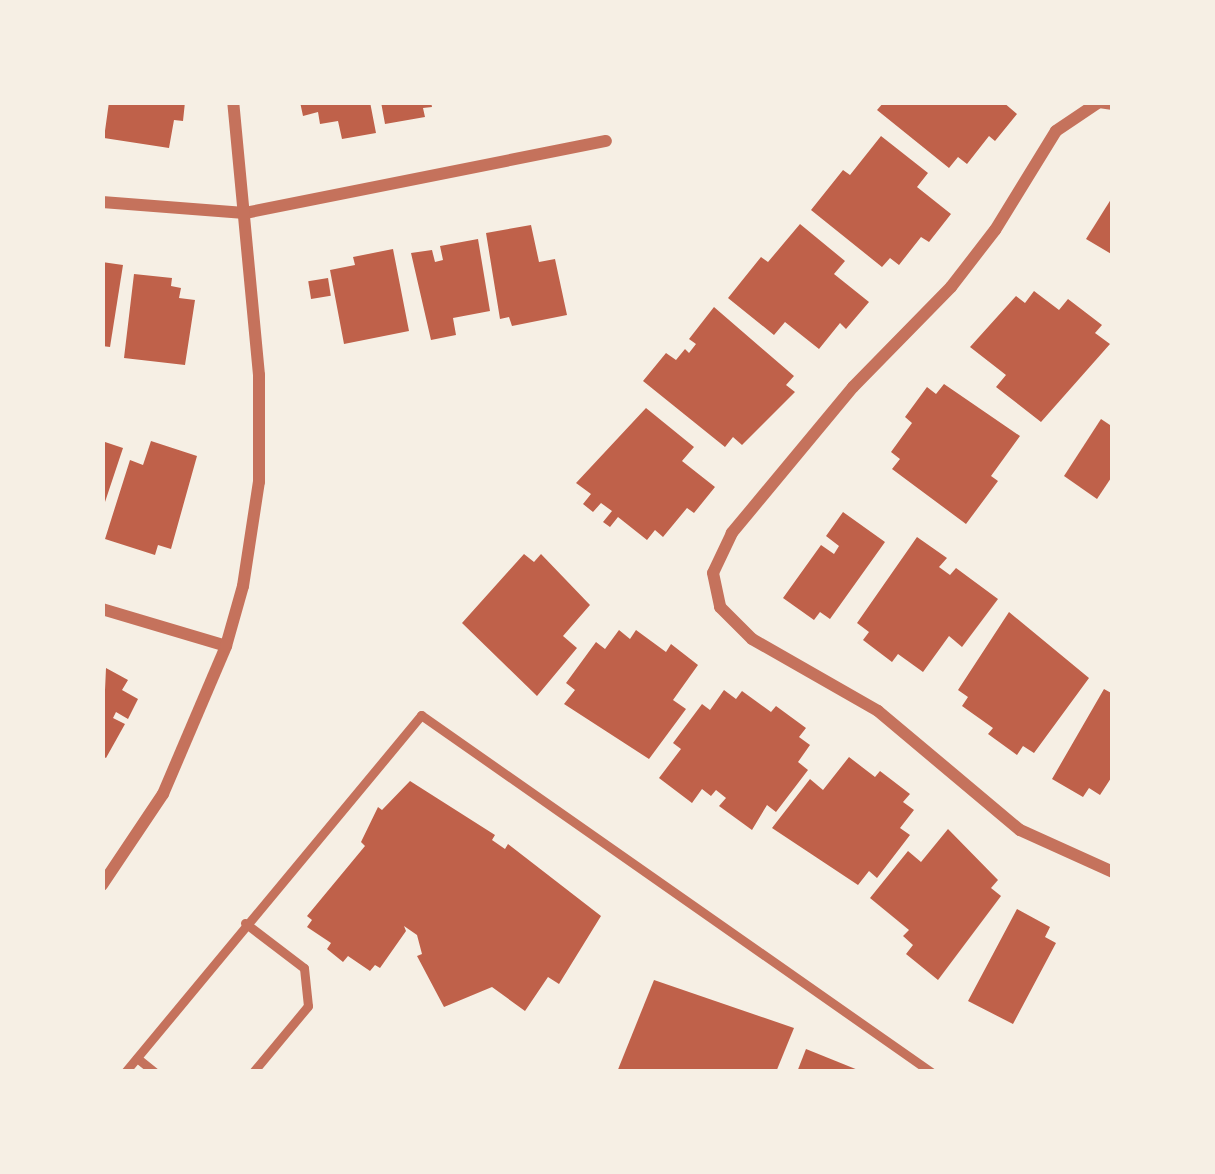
<!DOCTYPE html>
<style>
body{margin:0}
#map{position:relative;width:1215px;height:1174px;overflow:hidden;background:#f6efe4;font-family:Barlow,sans-serif}
div>[style]{position:absolute}
[style*='--x']{left:calc(var(--x)*1px);top:calc(var(--y)*1px);width:calc(var(--w)*1px);rotate:calc(var(--a)*1deg)}
.building>*{inset:0;background:#bf614a;transform-origin:0 0}
.service>*{height:9px;margin:-4.5px;padding:0 4.5px;transform-origin:4.5px;border-radius:4.5px;background:#c5725c}
.minor>*{height:12px;margin:-6px;padding:0 6px;transform-origin:6px;border-radius:6px;background:#c5725c}
span{translate:-50% -50%;white-space:nowrap;text-align:center;line-height:1.15;-webkit-text-stroke:10px #f6efe4;paint-order:stroke}
.frame{position:absolute;inset:0;border:105px solid #f6efe4;pointer-events:none}
</style>
<div id="map">
<div class="building">
<i style="clip-path:polygon(109px 102px,185px 102px,183px 121px,174px 120px,169px 148px,104px 138px)"></i>
<i style="clip-path:polygon(300px 102px,370px 102px,376px 133px,342px 139px,338px 121px,320px 124px,318px 112px,303px 116px)"></i>
<i style="clip-path:polygon(381px 102px,431px 102px,432px 107px,423px 108px,425px 117px,385px 124px)"></i>
<i style="clip-path:polygon(884px 102px,1003px 102px,1017px 114px,995px 141px,989px 136px,967px 164px,958px 157px,949px 168px,877px 110px)"></i>
<i style="clip-path:polygon(881px 136px,928px 173px,917px 187px,951px 214px,929px 242px,921px 237px,899px 265px,890px 258px,882px 267px,811px 210px,843px 170px,850px 175px)"></i>
<i style="clip-path:polygon(1113px 196px,1113px 255px,1086px 239px)"></i>
<i style="clip-path:polygon(800px 224px,845px 261px,834px 274px,869px 302px,846px 329px,840px 323px,819px 349px,785px 322px,774px 335px,728px 298px,761px 257px,768px 262px)"></i>
<i style="clip-path:polygon(531px 225px,539px 262px,555px 259px,567px 315px,512px 326px,509px 317px,500px 319px,486px 233px)"></i>
<i style="clip-path:polygon(478px 239px,490px 311px,453px 318px,456px 335px,431px 340px,411px 253px,432px 250px,435px 262px,443px 260px,440px 246px)"></i>
<i style="clip-path:polygon(393px 249px,409px 331px,344px 344px,330px 270px,355px 265px,353px 257px)"></i>
<i style="clip-path:polygon(102px 262px,123px 265px,110px 347px,102px 346px)"></i>
<i style="clip-path:polygon(134px 274px,172px 278px,171px 286px,181px 288px,179px 298px,195px 300px,185px 365px,124px 358px)"></i>
<i style="left:328px;top:278px;width:18px;height:20px;rotate:81deg"></i>
<i style="clip-path:polygon(1034px 291px,1059px 310px,1068px 299px,1102px 325px,1095px 333px,1110px 344px,1041px 422px,996px 387px,1006px 375px,970px 347px,1016px 296px,1025px 303px)"></i>
<i style="clip-path:polygon(714px 307px,794px 376px,786px 385px,795px 392px,742px 445px,733px 437px,725px 447px,643px 381px,666px 353px,676px 360px,685px 349px,689px 353px,696px 344px,689px 339px)"></i>
<i style="clip-path:polygon(944px 384px,1020px 436px,991px 476px,998px 481px,966px 524px,892px 469px,900px 459px,891px 452px,912px 423px,905px 417px,927px 387px,936px 394px)"></i>
<i style="clip-path:polygon(646px 408px,694px 447px,682px 461px,715px 487px,694px 513px,687px 508px,663px 537px,655px 530px,647px 540px,618px 517px,610px 527px,603px 522px,612px 511px,601px 503px,593px 512px,583px 504px,591px 494px,576px 483px)"></i>
<i style="clip-path:polygon(1101px 419px,1113px 427px,1113px 475px,1097px 499px,1064px 476px)"></i>
<i style="clip-path:polygon(102px 441px,123px 448px,103px 508px,102px 508px)"></i>
<i style="clip-path:polygon(151px 441px,197px 456px,171px 549px,158px 545px,155px 555px,105px 539px,130px 460px,143px 465px)"></i>
<i style="clip-path:polygon(843px 512px,885px 542px,830px 619px,820px 612px,814px 620px,783px 598px,821px 545px,834px 554px,839px 546px,826px 536px)"></i>
<i style="clip-path:polygon(917px 537px,947px 558px,939px 567px,950px 575px,956px 568px,998px 599px,962px 647px,949px 636px,923px 672px,898px 654px,892px 662px,863px 640px,869px 632px,857px 623px)"></i>
<i style="clip-path:polygon(524px 554px,534px 562px,541px 554px,590px 605px,563px 636px,577px 648px,537px 696px,462px 623px)"></i>
<i style="clip-path:polygon(1009px 612px,1089px 678px,1034px 753px,1023px 746px,1017px 755px,988px 734px,993px 728px,962px 706px,968px 697px,958px 690px)"></i>
<i style="clip-path:polygon(619px 630px,630px 639px,636px 630px,666px 652px,671px 644px,698px 665px,673px 700px,686px 709px,649px 759px,564px 704px,575px 690px,566px 683px,596px 642px,605px 649px)"></i>
<i style="clip-path:polygon(106px 668px,128px 680px,122px 690px,138px 699px,128px 719px,116px 712px,113px 718px,125px 724px,106px 758px,102px 756px)"></i>
<i style="clip-path:polygon(1104px 689px,1113px 694px,1113px 775px,1100px 795px,1089px 788px,1083px 797px,1052px 779px)"></i>
<i style="clip-path:polygon(724px 690px,736px 699px,742px 691px,771px 712px,776px 706px,806px 728px,799px 737px,810px 745px,798px 762px,808px 770px,776px 812px,767px 805px,752px 830px,719px 806px,726px 798px,716px 790px,711px 796px,702px 789px,692px 803px,659px 778px,681px 749px,673px 743px,702px 704px,710px 710px)"></i>
<i style="clip-path:polygon(849px 757px,875px 777px,880px 771px,910px 794px,903px 802px,914px 810px,900px 828px,910px 835px,877px 878px,869px 871px,858px 885px,772px 828px,810px 779px,823px 790px)"></i>
<i style="clip-path:polygon(410px 781px,495px 835px,492px 840px,505px 849px,508px 844px,601px 916px,559px 984px,548px 977px,525px 1011px,492px 987px,444px 1007px,417px 956px,422px 954px,417px 935px,404px 926px,406px 931px,380px 968px,375px 965px,370px 971px,348px 956px,343px 962px,327px 949px,331px 943px,307px 927px,312px 920px,307px 916px,365px 846px,361px 842px,378px 807px,382px 810px)"></i>
<i style="clip-path:polygon(948px 829px,998px 880px,991px 888px,1001px 896px,938px 980px,906px 954px,913px 945px,903px 936px,909px 930px,870px 898px,908px 851px,921px 862px)"></i>
<i style="clip-path:polygon(1017px 909px,1050px 927px,1045px 937px,1056px 943px,1013px 1024px,968px 1001px)"></i>
<i style="clip-path:polygon(654px 980px,794px 1028px,776px 1072px,617px 1072px)"></i>
<i style="clip-path:polygon(806px 1049px,863px 1072px,797px 1072px)"></i>
</div>
<div class="service">
<i style="--x:245;--y:923;--w:74;--a:37.3"></i>
<i style="--x:304;--y:968;--w:38;--a:84"></i>
<i style="--x:308;--y:1006;--w:86;--a:129.8"></i>
<i style="--x:137;--y:1058;--w:22;--a:39"></i>
<i style="--x:125;--y:1072;--w:464;--a:-50.3"></i>
<i style="--x:421;--y:715;--w:623;--a:34.99"></i>
</div>
<div class="minor">
<i style="--x:1113;--y:104;--w:14;--a:-172"></i>
<i style="--x:1099;--y:102;--w:52;--a:146"></i>
<i style="--x:1056;--y:131;--w:116;--a:121.6"></i>
<i style="--x:995;--y:230;--w:72;--a:127.7"></i>
<i style="--x:951;--y:287;--w:140;--a:134.4"></i>
<i style="--x:853;--y:387;--w:190;--a:129.7"></i>
<i style="--x:732;--y:533;--w:44;--a:115.4"></i>
<i style="--x:713;--y:573;--w:35;--a:78"></i>
<i style="--x:720;--y:607;--w:45;--a:45"></i>
<i style="--x:752;--y:639;--w:145;--a:29.7"></i>
<i style="--x:878;--y:711;--w:185;--a:40"></i>
<i style="--x:1020;--y:830;--w:102;--a:24.3"></i>
<i style="--x:102;--y:202;--w:143;--a:4.4"></i>
<i style="--x:245;--y:213;--w:368;--a:-11.3"></i>
<i style="--x:102;--y:609;--w:129;--a:16.6"></i>
<i style="--x:102;--y:885;--w:110;--a:-56.2"></i>
<i style="--x:163;--y:794;--w:161;--a:-66.9"></i>
<i style="--x:226;--y:646;--w:62;--a:-74.2"></i>
<i style="--x:243;--y:586;--w:105;--a:-81.3"></i>
<i style="--x:259;--y:482;--w:107;--a:-90"></i>
<i style="--x:259;--y:375;--w:274;--a:-95.4"></i>
</div>
<div class="frame"></div>
</div>
